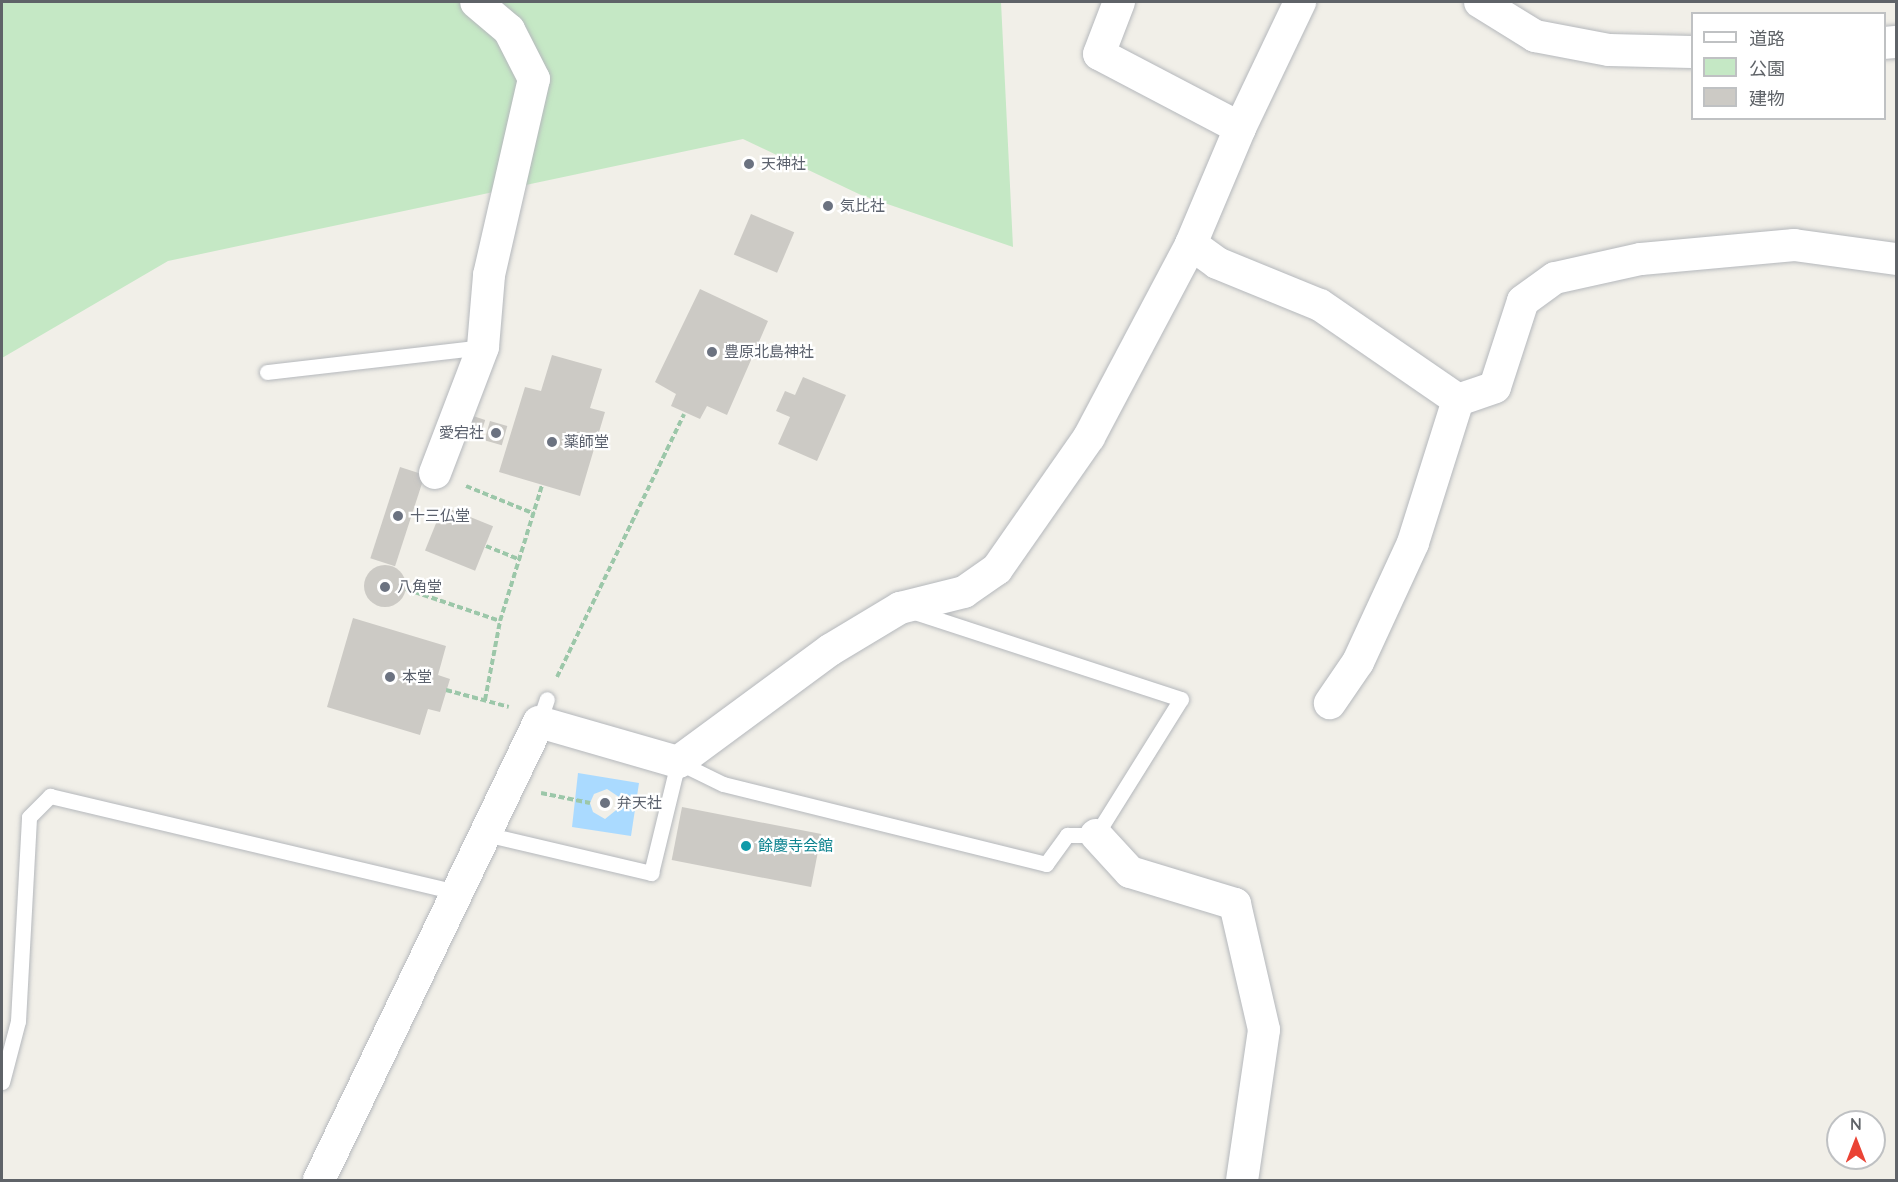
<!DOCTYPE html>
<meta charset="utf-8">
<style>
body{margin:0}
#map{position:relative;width:1898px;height:1182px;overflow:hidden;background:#f1efe8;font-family:Quicksand,"Noto Sans JP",sans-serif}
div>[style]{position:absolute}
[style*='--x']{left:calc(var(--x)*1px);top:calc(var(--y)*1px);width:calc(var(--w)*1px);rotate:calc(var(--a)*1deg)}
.green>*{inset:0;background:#c5e8c5}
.water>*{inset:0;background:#aadaff}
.building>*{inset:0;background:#cccac5;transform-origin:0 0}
.round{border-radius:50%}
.path>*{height:4px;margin-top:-2px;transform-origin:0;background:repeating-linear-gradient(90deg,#9cc7a9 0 6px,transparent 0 9px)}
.roads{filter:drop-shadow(0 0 2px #b5b8bc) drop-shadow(0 0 2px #b5b8bc)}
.lane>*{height:15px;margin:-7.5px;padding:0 7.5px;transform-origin:7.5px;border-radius:7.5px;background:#fff}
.street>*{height:32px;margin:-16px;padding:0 16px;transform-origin:16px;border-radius:16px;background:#fff}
.dots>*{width:16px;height:16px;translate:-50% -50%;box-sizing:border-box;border:3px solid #fff;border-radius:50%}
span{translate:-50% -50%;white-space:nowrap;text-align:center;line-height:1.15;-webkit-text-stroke:4.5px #fff;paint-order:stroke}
.worship-label{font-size:15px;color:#5b616d}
.left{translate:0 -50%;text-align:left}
.right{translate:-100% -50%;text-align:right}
.culture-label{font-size:15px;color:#0d838f}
.frame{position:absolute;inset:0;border:3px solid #5f6368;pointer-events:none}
.legend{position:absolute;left:1691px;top:12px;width:195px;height:108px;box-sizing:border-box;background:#fff;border:2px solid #bfc1c3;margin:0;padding:8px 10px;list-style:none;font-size:18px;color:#5f6368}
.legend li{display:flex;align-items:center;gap:12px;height:30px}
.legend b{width:30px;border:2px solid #bfc1c3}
.north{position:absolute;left:1826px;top:1110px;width:60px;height:60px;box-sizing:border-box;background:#fff;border:2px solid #bfc1c3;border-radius:50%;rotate:0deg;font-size:16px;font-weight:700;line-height:24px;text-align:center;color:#5f6368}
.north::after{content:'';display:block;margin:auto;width:21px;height:27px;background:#ea4335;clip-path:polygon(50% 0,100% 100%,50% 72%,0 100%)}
</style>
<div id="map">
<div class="green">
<i style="clip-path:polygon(2px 2px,1001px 2px,1013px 247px,861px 195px,743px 139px,168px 261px,2px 358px)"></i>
</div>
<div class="water">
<i style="clip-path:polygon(evenodd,578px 773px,639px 783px,631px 836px,572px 827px,578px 773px,607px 789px,619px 797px,620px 807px,605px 819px,593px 812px,590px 803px,594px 794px,607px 789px)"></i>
</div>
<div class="building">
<i style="left:751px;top:214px;width:47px;height:44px;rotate:23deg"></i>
<i style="clip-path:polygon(700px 289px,768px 321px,727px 415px,707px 406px,700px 419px,671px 406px,676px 394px,655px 382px)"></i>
<i style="clip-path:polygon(552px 355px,602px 369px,590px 408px,605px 412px,580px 496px,499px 472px,525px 387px,541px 391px)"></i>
<i style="clip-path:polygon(803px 377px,846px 395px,817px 461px,778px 444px,790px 417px,776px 411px,785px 391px,795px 395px)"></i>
<i style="left:470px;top:415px;width:16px;height:19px;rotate:18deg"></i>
<i style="left:490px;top:421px;width:18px;height:20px;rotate:16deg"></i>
<i style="left:400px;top:467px;width:26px;height:96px;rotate:18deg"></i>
<i style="left:443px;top:506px;width:54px;height:48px;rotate:22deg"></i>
<i class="round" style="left:364px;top:565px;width:42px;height:42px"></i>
<i style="clip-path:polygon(353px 618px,446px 646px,438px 675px,450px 679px,440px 712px,428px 709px,420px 735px,327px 707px)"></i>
<i style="left:682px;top:807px;width:142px;height:54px;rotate:11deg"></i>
</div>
<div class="path">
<i style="--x:466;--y:486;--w:74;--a:22.1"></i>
<i style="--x:486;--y:546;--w:37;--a:22"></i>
<i style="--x:406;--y:589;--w:99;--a:18.8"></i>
<i style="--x:557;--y:677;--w:292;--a:-64.2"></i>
<i style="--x:446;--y:690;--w:65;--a:15.1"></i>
<i style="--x:485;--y:700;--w:80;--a:-79.2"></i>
<i style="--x:500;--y:621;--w:142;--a:-72.8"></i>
<i style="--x:541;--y:793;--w:50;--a:11.5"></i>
</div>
<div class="roads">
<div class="lane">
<i style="--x:267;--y:372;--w:217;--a:-6.6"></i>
<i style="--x:539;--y:722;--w:24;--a:-71"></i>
<i style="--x:485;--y:834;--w:171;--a:13.2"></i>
<i style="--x:651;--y:873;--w:114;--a:-76.3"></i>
<i style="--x:678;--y:762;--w:50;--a:26.1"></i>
<i style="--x:723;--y:784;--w:333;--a:13.9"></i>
<i style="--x:1046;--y:864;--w:36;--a:-54"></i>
<i style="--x:1067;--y:835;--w:29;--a:0"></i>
<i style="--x:1096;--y:835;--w:160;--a:-58"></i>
<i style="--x:1181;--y:699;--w:283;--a:-161.9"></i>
<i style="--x:2;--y:1082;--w:63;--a:-75.3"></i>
<i style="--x:18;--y:1021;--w:204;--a:-86.9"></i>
<i style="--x:29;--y:817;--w:30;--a:-45"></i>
<i style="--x:50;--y:796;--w:418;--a:13.3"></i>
</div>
<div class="street">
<i style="--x:1480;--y:2;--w:65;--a:31.7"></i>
<i style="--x:1535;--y:36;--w:75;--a:10.7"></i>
<i style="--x:1609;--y:50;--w:83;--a:1.4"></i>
<i style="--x:1884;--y:43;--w:12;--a:-5"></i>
<i style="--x:1240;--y:128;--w:140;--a:-64.5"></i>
<i style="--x:1191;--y:244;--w:32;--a:36"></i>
<i style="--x:1217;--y:263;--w:111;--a:22.2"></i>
<i style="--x:1320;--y:305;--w:168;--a:34.5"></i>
<i style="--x:1458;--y:400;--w:150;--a:107.5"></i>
<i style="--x:1413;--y:543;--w:131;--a:114.8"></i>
<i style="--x:1358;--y:662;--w:50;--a:124.3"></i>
<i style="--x:1458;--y:400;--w:39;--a:-19"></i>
<i style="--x:1495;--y:387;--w:90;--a:-72"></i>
<i style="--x:1523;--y:301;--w:39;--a:-36"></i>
<i style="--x:1555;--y:278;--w:88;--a:-12.5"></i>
<i style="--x:1641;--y:259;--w:154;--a:-5.2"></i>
<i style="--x:1794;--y:245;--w:103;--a:7.8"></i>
<i style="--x:435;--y:473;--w:135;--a:-69.1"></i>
<i style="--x:483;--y:347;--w:72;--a:-85.2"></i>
<i style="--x:489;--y:275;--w:201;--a:-77.1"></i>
<i style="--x:534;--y:79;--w:55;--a:-117"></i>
<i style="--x:509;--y:30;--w:43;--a:-139.7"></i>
<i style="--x:1096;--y:835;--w:50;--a:47.4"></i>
<i style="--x:1130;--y:872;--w:110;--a:16.9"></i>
<i style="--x:1235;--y:904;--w:129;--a:77"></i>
<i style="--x:1264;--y:1030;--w:152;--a:98.3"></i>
<i style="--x:319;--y:1180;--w:508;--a:-64.34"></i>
<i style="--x:539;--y:722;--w:145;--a:16.1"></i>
<i style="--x:678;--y:762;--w:189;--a:-36.4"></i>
<i style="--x:830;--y:650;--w:82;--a:-31"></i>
<i style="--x:900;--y:608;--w:66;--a:-14"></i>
<i style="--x:964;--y:592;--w:40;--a:-34.9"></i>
<i style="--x:997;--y:569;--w:161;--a:-55.1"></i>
<i style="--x:1089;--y:437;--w:218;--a:-62.1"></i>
<i style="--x:1191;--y:244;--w:126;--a:-67.1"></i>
<i style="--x:1240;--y:128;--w:159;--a:-152.3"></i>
<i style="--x:1099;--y:54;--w:56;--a:-69"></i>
</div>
</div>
<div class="dots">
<i style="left:749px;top:164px;background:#6b7280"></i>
<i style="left:828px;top:206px;background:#6b7280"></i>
<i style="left:712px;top:352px;background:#6b7280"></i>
<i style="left:496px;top:433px;background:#6b7280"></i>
<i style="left:552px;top:442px;background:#6b7280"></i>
<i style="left:398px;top:516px;background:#6b7280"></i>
<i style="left:385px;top:587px;background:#6b7280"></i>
<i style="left:390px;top:677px;background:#6b7280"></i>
<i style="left:605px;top:803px;background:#6b7280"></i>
<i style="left:746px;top:846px;background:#0f9aa8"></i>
</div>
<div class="worship-label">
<span class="left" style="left:761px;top:164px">天神社</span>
<span class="left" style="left:840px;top:206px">気比社</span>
<span class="left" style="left:724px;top:352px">豊原北島神社</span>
<span class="right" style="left:484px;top:433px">愛宕社</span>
<span class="left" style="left:564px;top:442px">薬師堂</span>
<span class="left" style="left:410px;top:516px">十三仏堂</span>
<span class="left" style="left:397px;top:587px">八角堂</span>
<span class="left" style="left:402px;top:677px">本堂</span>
<span class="left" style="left:617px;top:803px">弁天社</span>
</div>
<div class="culture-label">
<span class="left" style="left:758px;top:846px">餘慶寺会館</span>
</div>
<div class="frame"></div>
<ul class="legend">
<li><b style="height:8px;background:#fff"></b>道路</li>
<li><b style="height:16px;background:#c5e8c5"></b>公園</li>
<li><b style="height:16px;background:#cccac5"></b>建物</li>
</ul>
<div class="north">N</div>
</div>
